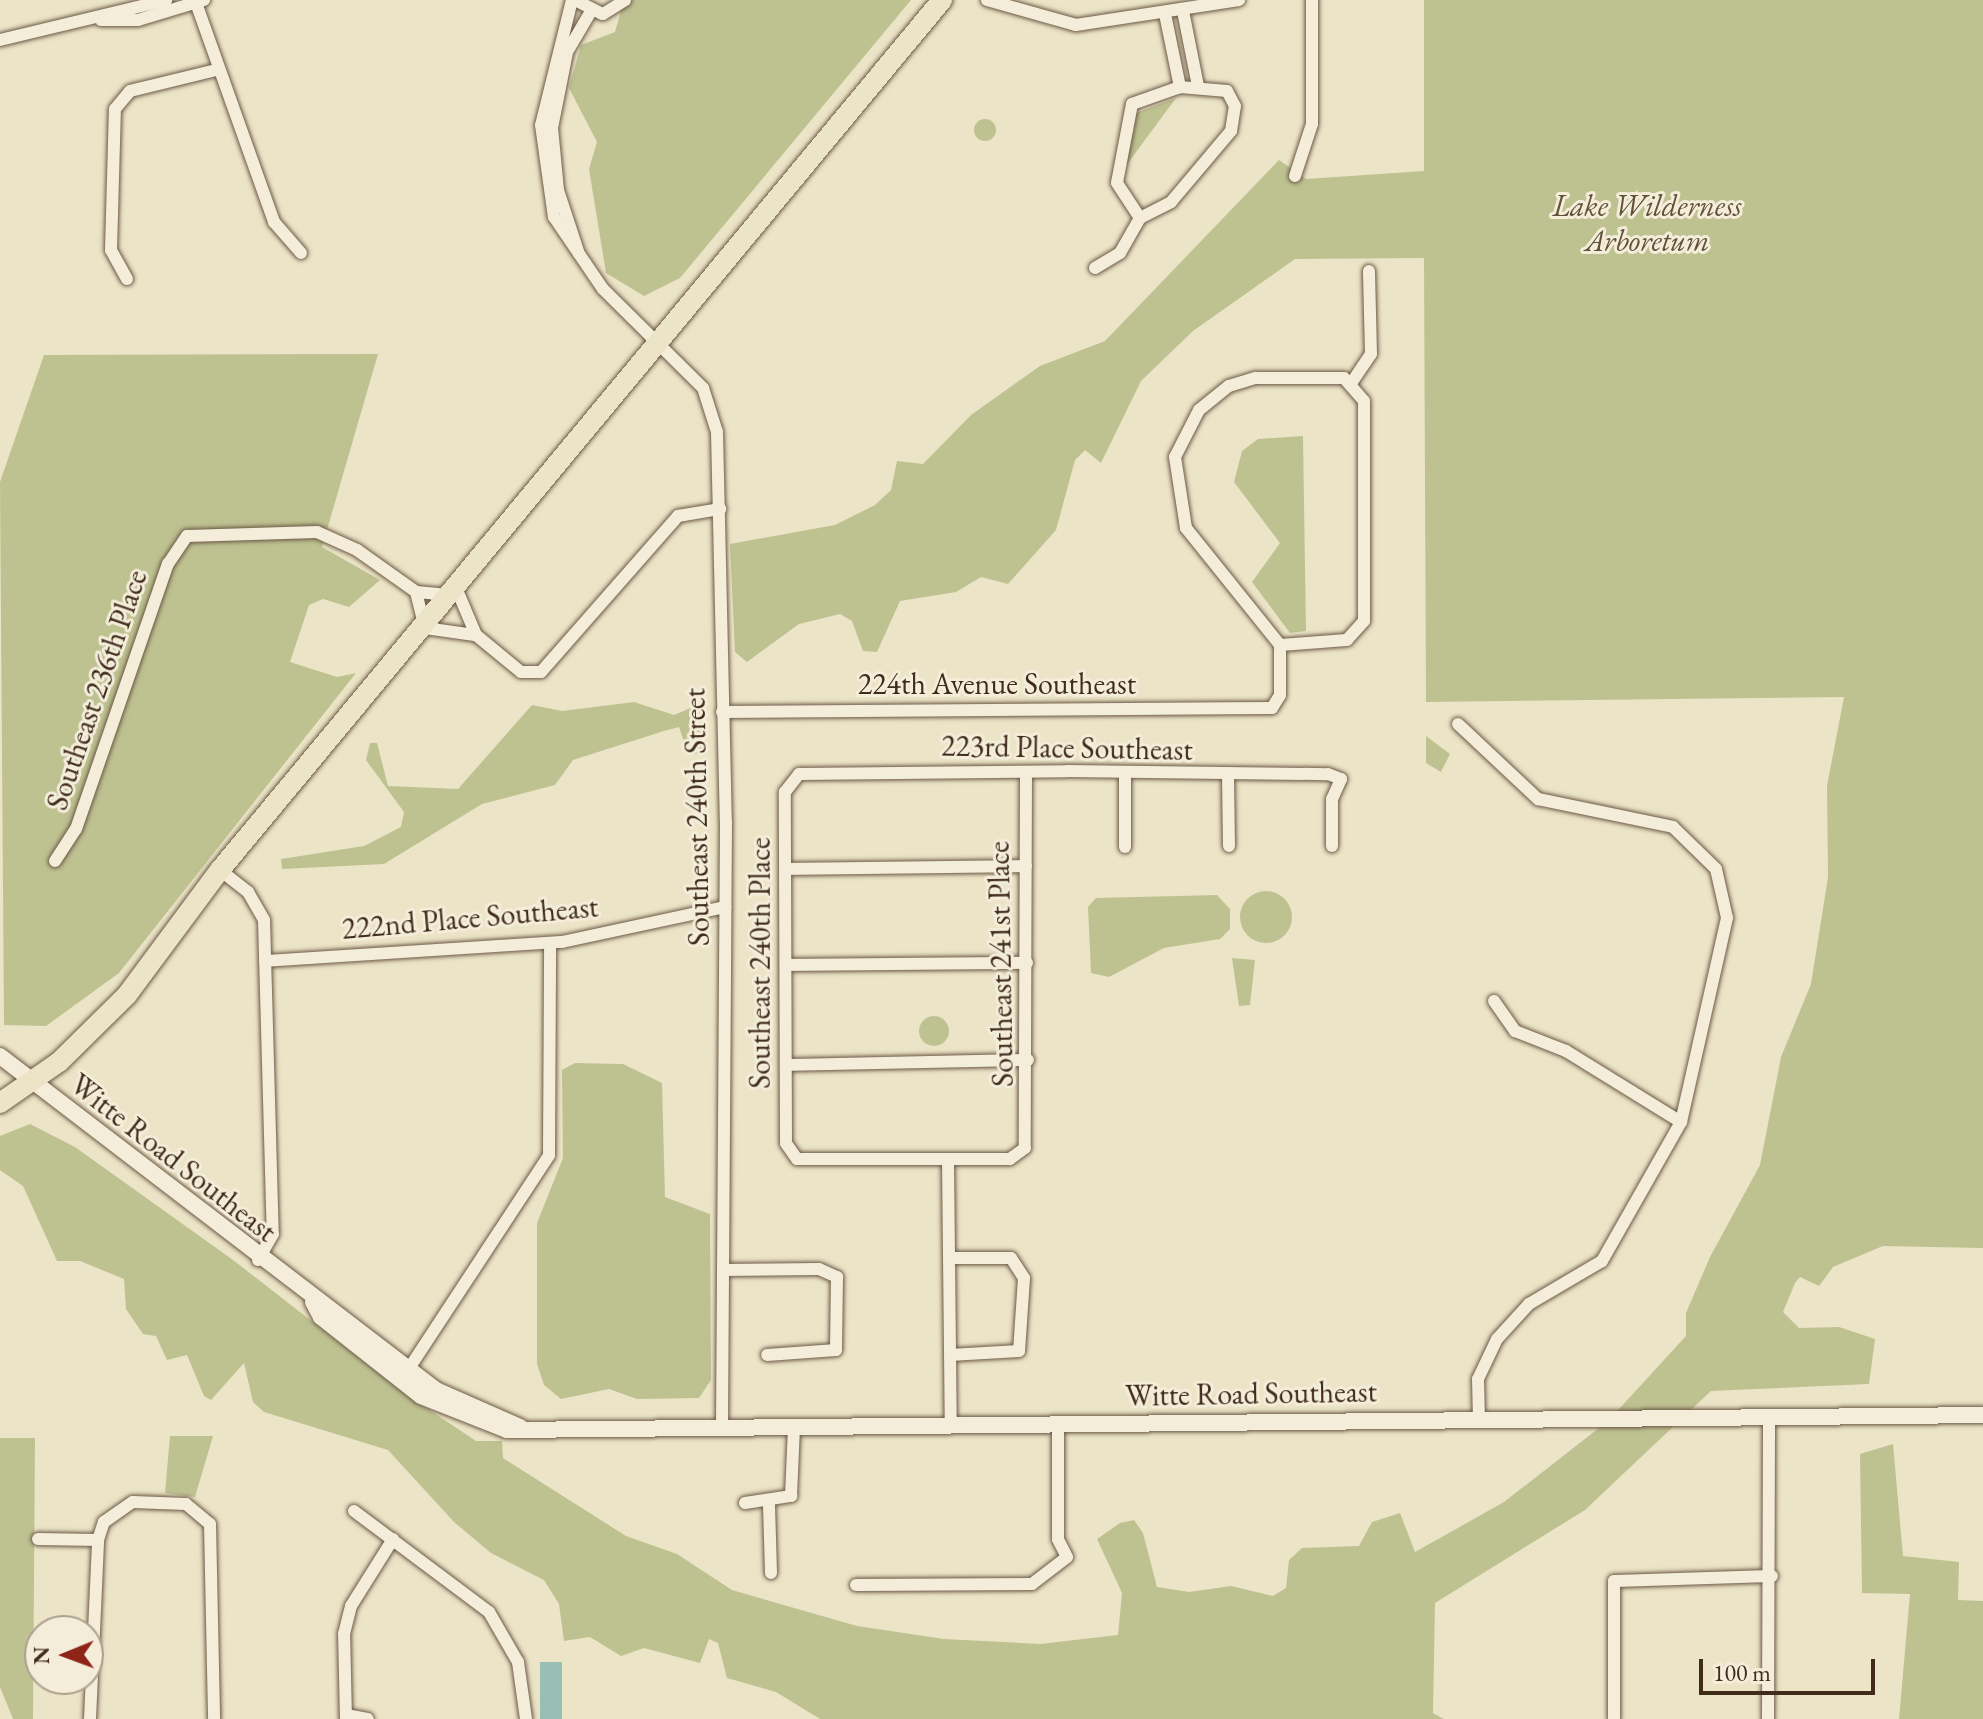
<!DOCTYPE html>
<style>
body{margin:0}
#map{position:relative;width:1983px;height:1719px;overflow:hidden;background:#ece4c6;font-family:"EB Garamond",serif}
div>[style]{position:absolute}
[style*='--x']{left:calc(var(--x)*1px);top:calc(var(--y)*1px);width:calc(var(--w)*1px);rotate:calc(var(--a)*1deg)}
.green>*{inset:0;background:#bec291}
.round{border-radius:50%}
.water>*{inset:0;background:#99bfb5;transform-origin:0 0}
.roads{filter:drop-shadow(0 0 2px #6c5946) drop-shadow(0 0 2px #6c5946)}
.minor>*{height:12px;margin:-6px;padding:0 6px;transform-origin:6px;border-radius:6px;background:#f3edda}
.tertiary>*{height:16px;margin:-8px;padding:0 8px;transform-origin:8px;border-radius:8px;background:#f3edda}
.primary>*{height:20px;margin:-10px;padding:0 10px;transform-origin:10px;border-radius:10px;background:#ece4c6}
span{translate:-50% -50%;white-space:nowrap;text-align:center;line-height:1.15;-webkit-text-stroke:6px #f3edda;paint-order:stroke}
.park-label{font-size:30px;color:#605138;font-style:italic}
.street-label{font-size:30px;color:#412b1b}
.north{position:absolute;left:24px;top:1615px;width:80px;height:80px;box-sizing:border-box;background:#f3edda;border:2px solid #ac9f8e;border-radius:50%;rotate:269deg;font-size:22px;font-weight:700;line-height:32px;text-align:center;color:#412b1b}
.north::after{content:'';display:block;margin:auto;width:28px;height:36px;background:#8f2418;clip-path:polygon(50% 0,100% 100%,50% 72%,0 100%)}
.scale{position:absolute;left:1699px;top:1659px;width:176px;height:36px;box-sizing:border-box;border:4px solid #412b1b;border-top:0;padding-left:10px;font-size:24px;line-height:28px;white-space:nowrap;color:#412b1b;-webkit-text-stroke:6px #f3edda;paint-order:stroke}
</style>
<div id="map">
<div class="green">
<i style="clip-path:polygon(624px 0,911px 0,680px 278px,644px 296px,606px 273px,589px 169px,597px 142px,569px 88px,581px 45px,615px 32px)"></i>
<i style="clip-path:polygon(1424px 0,1983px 0,1983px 1248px,1883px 1246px,1833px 1267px,1819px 1286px,1800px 1277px,1795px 1283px,1783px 1312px,1799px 1328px,1839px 1327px,1875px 1339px,1869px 1384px,1711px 1391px,1585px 1510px,1435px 1603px,1433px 1713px,1444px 1719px,820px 1719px,776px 1692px,727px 1678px,718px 1643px,709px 1639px,700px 1663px,644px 1648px,621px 1656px,590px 1637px,564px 1641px,559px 1604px,544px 1580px,491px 1553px,454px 1522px,388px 1450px,264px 1412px,253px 1402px,244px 1363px,211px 1400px,204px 1396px,187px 1355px,167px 1360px,156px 1336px,143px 1334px,126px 1309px,124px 1279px,80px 1261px,57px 1261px,23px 1186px,0 1170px,0 1136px,30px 1124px,75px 1147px,233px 1260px,404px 1393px,476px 1441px,502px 1441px,503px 1458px,626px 1536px,677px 1554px,732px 1590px,857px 1626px,944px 1639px,1040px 1644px,1118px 1635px,1122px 1593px,1097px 1539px,1120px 1523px,1134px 1520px,1143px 1533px,1157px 1587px,1189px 1592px,1231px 1586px,1273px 1596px,1286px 1588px,1289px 1560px,1302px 1548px,1359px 1546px,1372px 1522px,1400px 1513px,1415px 1552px,1504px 1502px,1608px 1421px,1686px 1336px,1686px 1313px,1710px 1257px,1760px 1165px,1781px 1057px,1811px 984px,1828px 877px,1827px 786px,1844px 697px,1426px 702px,1424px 258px,1295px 259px,1193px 331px,1141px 381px,1101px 463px,1085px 450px,1075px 460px,1056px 530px,1008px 584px,981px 577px,956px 592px,900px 601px,877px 652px,863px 651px,852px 621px,840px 614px,799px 624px,747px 662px,735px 652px,730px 544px,835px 525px,875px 505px,891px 490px,897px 461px,923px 464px,971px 415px,1040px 366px,1105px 341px,1279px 160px,1306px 179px,1424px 171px)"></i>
<i style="clip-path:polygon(1176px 98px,1125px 167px,1136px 113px)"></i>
<i class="round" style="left:974px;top:119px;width:22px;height:22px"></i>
<i style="clip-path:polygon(378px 354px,322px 547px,380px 580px,349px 607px,323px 599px,309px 605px,290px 662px,337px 677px,356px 673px,119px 973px,46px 1026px,4px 1025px,0 482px,44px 355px)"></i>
<i style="clip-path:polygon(1303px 436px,1306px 631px,1290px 633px,1252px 582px,1280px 543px,1234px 482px,1242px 451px,1258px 439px)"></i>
<i style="clip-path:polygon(634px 702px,674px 715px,700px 704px,706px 755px,688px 753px,679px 727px,664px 731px,573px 760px,555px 785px,482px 804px,384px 864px,282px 869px,281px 859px,364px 846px,401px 827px,404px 812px,366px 760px,370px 743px,377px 743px,388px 786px,458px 789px,532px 705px,562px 711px)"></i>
<i style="clip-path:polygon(1426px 736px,1450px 754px,1441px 772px,1426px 763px)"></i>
<i class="round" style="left:1240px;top:891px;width:52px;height:52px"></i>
<i style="clip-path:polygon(1217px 895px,1230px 909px,1230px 929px,1220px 939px,1164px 948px,1109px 977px,1091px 973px,1088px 907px,1096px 898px)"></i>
<i style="clip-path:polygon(1232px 958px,1255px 960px,1250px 1005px,1239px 1006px)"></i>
<i class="round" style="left:919px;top:1016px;width:30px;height:30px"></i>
<i style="clip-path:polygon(575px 1063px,623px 1064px,662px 1083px,665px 1197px,710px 1214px,711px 1380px,699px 1398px,637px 1399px,609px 1389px,561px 1399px,544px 1385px,537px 1364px,537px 1223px,563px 1158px,562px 1070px)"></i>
<i style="clip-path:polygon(170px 1436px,213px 1436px,195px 1497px,165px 1493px)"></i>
<i style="clip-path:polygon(0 1438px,35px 1438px,33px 1719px,13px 1719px,0 1687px)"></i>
<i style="clip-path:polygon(1893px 1444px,1903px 1556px,1959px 1562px,1958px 1600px,1983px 1601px,1983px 1719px,1899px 1719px,1910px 1594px,1862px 1593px,1860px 1454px)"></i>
</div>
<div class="water">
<i style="left:540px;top:1662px;width:22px;height:57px"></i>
</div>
<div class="roads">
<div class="minor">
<i style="--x:195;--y:0;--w:236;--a:70.4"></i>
<i style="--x:274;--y:222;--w:41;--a:48.9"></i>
<i style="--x:572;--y:0;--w:129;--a:103.9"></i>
<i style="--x:541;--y:125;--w:93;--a:82"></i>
<i style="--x:554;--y:217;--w:87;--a:55.8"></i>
<i style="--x:603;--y:289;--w:141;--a:44.7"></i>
<i style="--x:703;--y:388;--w:46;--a:72.3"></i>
<i style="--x:717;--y:432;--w:390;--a:88.7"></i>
<i style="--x:726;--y:822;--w:607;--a:90.38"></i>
<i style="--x:575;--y:0;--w:31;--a:27"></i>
<i style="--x:603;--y:14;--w:26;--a:-32"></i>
<i style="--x:987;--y:0;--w:92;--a:15.7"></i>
<i style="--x:1076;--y:25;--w:165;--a:-8.7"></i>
<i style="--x:1183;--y:11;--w:76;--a:78.7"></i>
<i style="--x:1165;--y:14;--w:75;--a:78.4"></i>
<i style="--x:101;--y:20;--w:37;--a:0"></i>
<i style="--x:138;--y:20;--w:69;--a:-16.9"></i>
<i style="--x:0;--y:40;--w:171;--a:-13.5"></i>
<i style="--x:1295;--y:176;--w:55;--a:-71.9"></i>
<i style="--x:1312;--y:124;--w:124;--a:-90"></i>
<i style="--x:579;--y:254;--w:67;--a:-108.2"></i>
<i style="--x:558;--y:190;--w:62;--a:-95.5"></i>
<i style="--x:552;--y:128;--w:77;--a:-78.8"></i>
<i style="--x:567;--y:52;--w:45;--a:-59.5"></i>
<i style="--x:1095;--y:268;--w:29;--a:-31"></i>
<i style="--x:1120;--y:253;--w:40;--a:-60.3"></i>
<i style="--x:1140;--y:218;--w:35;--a:-27"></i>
<i style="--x:1171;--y:202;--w:93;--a:-49.8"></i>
<i style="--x:1231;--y:131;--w:25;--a:-81"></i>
<i style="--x:1235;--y:106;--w:17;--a:-118"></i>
<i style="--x:1227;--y:91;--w:47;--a:-175.1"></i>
<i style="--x:1180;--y:87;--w:51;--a:160.5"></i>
<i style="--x:1132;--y:104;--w:80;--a:100.8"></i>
<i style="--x:1117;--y:183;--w:42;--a:56.7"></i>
<i style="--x:127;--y:279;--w:33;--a:-119"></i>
<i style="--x:111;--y:250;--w:141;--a:-88.4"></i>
<i style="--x:115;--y:109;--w:23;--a:-50"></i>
<i style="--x:130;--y:91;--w:89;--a:-13.7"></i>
<i style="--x:1352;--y:382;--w:34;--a:-56"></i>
<i style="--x:1371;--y:354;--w:83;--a:-91.4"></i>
<i style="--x:457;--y:590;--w:49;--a:67.1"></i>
<i style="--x:476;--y:635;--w:58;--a:39.4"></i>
<i style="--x:521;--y:672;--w:20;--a:0"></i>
<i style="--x:541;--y:672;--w:208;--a:-48.7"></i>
<i style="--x:678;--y:516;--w:43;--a:-9.5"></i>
<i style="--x:416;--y:592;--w:37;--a:76"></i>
<i style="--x:425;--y:628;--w:50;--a:8"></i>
<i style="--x:416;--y:592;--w:36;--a:5"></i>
<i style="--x:722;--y:712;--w:550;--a:-0.42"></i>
<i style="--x:1272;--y:708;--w:15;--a:-58"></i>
<i style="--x:1280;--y:695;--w:50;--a:-90"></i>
<i style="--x:1280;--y:645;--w:150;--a:-128.8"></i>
<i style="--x:1186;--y:528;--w:72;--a:-98.8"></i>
<i style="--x:1175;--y:457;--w:53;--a:-62.9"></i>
<i style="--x:1199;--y:410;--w:38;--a:-39"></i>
<i style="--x:1229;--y:386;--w:28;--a:-17"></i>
<i style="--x:1256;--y:378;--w:88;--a:0"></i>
<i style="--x:1344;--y:378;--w:30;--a:49"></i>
<i style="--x:1364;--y:401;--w:220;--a:90"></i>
<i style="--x:1364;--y:621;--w:25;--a:132"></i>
<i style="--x:1347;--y:640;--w:67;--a:175.7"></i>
<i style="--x:1458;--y:724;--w:110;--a:43.2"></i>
<i style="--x:1538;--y:799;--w:138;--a:11.7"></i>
<i style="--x:1673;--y:827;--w:60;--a:44.3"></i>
<i style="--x:1716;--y:869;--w:50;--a:77.3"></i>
<i style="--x:1727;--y:918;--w:209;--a:102.7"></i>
<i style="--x:1681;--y:1122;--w:160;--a:119.6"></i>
<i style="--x:1602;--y:1261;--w:85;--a:149.5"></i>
<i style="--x:1529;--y:1304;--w:47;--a:132.4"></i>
<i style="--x:1497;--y:1339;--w:44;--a:115.4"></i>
<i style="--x:1478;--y:1379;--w:41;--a:88.6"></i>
<i style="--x:1026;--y:772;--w:376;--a:90.2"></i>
<i style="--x:1025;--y:1148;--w:19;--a:144"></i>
<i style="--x:1010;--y:1159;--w:213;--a:180"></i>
<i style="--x:797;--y:1159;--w:19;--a:-125"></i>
<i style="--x:786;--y:1143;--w:351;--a:-90.2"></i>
<i style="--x:785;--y:792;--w:23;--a:-52"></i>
<i style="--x:799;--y:774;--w:268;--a:-0.6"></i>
<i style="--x:1067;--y:771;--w:261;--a:0.7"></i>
<i style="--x:1328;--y:774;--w:14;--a:21"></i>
<i style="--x:1341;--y:779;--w:22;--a:114"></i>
<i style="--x:1332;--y:799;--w:47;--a:90"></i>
<i style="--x:1125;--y:775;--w:72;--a:90"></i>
<i style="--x:1228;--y:775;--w:71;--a:89.2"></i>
<i style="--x:55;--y:861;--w:38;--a:-57"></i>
<i style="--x:76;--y:829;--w:281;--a:-70.9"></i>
<i style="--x:168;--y:564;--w:34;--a:-56"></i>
<i style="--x:187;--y:536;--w:130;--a:-1.8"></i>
<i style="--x:317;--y:532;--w:44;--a:24.2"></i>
<i style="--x:357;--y:550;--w:72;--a:35.4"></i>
<i style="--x:786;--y:869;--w:240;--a:-0.7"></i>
<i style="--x:220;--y:870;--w:36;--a:38"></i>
<i style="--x:248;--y:892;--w:32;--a:60"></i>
<i style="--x:264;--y:920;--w:314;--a:88.4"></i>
<i style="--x:273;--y:1234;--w:30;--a:120"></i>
<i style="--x:265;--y:961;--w:298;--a:-3.7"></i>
<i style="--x:562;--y:942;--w:167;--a:-12.1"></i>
<i style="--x:786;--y:965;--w:241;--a:-0.5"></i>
<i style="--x:1494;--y:1001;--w:37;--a:55"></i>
<i style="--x:1515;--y:1031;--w:55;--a:21.4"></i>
<i style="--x:1566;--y:1051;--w:135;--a:31.7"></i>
<i style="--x:786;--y:1065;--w:242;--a:-1.2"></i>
<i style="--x:948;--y:1160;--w:265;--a:89.4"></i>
<i style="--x:949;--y:1258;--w:62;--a:0"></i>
<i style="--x:1011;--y:1258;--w:24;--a:57"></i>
<i style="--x:1024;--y:1278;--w:73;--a:93.9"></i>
<i style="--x:1019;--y:1351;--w:69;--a:176.7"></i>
<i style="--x:723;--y:1270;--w:96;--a:-0.6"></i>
<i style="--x:819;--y:1269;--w:20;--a:24"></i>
<i style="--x:837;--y:1277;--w:73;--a:90.8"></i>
<i style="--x:836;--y:1350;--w:69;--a:175.9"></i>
<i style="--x:408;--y:1370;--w:257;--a:-56.7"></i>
<i style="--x:549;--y:1155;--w:212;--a:-89.7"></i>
<i style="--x:745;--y:1503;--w:47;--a:-8.7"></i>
<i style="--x:791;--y:1496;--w:68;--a:-87.5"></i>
<i style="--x:769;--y:1505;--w:68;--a:88.3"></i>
<i style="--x:354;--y:1511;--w:169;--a:36.8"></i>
<i style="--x:489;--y:1612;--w:58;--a:59.9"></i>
<i style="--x:518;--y:1662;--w:58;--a:82"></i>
<i style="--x:38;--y:1539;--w:60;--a:1"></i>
<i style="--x:856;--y:1585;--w:176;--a:-0.3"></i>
<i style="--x:1032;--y:1584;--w:44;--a:-37.6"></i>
<i style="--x:1067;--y:1557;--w:20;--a:-117"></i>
<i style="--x:1058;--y:1539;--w:115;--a:-90"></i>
<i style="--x:346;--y:1715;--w:22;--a:10"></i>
<i style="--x:90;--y:1719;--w:179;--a:-87.4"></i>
<i style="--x:98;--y:1540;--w:19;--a:-72"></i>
<i style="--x:104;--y:1522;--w:35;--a:-35"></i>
<i style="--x:133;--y:1502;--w:53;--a:2.2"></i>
<i style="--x:186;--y:1504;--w:31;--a:40"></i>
<i style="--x:210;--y:1524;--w:195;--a:88.8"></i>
<i style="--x:346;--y:1719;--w:85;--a:-91.3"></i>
<i style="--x:344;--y:1634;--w:29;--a:-76"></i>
<i style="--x:351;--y:1606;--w:79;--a:-57.9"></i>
<i style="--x:1614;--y:1719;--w:138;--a:-90"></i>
<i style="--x:1614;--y:1581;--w:158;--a:-1.8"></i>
<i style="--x:1768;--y:1719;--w:302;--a:-89.8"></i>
</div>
<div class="tertiary">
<i style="--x:0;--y:1056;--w:549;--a:37.45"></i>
<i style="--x:436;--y:1390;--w:92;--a:23.8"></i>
<i style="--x:313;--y:1302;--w:17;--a:62"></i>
<i style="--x:321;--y:1317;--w:127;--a:38.3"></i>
<i style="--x:421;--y:1396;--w:92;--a:21.6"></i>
<i style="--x:507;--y:1430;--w:1476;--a:-0.58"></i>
</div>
<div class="primary">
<i style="--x:0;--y:1103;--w:72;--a:-34.8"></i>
<i style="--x:59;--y:1062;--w:95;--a:-44.6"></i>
<i style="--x:127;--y:995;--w:156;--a:-53.4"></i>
<i style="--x:220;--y:870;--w:1131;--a:-50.31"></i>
</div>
</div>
<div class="park-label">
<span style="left:1647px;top:223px">Lake Wilderness<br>Arboretum</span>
</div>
<div class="street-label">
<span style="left:997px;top:684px">224th Avenue Southeast</span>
<span style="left:97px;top:690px;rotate:-71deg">Southeast 236th Place</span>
<span style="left:1067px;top:748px;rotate:1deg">223rd Place Southeast</span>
<span style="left:697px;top:817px;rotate:-91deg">Southeast 240th Street</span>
<span style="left:470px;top:918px;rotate:-5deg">222nd Place Southeast</span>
<span style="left:760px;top:963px;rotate:-90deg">Southeast 240th Place</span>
<span style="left:1001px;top:964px;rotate:-91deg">Southeast 241st Place</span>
<span style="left:173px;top:1158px;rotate:38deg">Witte Road Southeast</span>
<span style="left:1251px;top:1394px;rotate:-1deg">Witte Road Southeast</span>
</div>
<div class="north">N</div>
<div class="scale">100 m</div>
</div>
